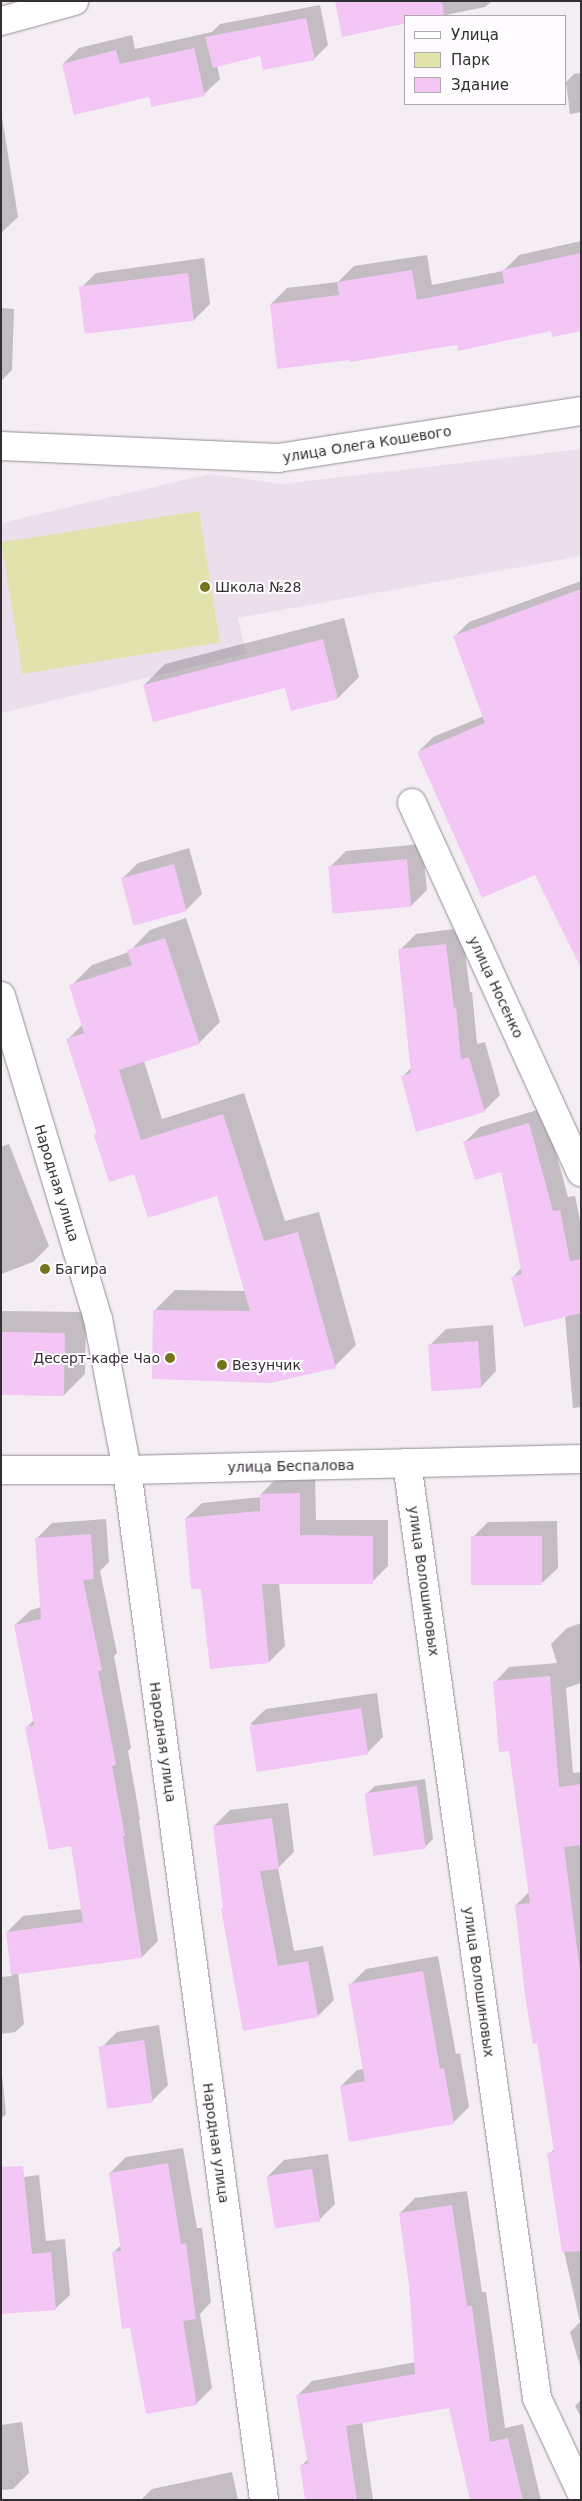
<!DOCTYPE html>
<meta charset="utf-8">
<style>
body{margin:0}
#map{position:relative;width:582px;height:2501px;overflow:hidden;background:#f4edf4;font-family:"DejaVu Sans",sans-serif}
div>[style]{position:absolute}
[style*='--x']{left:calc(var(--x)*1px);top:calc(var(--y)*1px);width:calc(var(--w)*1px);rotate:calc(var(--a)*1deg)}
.built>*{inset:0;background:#ecdfec}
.green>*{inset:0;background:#e0e3ab;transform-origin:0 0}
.shadow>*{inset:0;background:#0003}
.building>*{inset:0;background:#f4c6f5;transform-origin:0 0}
.roads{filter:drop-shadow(0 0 1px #948e94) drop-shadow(0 0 1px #948e94)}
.minor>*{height:28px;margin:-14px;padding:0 14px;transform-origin:14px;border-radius:14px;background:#fff}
.secondary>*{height:28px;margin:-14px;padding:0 14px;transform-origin:14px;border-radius:14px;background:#fff}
.dots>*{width:14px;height:14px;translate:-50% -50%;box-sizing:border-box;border:2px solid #fefcfe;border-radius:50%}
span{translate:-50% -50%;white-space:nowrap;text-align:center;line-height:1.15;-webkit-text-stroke:4px #fefcfe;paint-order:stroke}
.street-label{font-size:14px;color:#312f31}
.poi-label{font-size:14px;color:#312f31}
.left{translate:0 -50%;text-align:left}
.right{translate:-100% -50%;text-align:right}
.frame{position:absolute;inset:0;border:2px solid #312f31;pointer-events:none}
.legend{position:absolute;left:404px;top:15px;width:162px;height:90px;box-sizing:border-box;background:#fefcfe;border:1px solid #acaaac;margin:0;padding:6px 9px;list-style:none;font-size:15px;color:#312f31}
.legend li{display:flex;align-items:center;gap:10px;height:25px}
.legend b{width:25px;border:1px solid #acaaac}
</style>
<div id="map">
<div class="built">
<i style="clip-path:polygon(581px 449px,581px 556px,238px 618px,246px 654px,1px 713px,1px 523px,209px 474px,281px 484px)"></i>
</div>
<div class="green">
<i style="left:199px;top:511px;width:133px;height:200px;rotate:81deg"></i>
</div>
<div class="shadow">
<i style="clip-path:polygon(336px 1px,492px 1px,485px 7px,441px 16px,406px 16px,406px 23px,343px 36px)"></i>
<i style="clip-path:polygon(320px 5px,328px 45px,314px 59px,261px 54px,217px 65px,220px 79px,204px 94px,150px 95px,63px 64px,79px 48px,132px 35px,135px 49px,212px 32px,220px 24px)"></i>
<i style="clip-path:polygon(581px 73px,581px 112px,570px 114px,566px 82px,574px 74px)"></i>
<i style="clip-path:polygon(1px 111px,18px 217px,1px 233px)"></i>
<i style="clip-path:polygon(581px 241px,581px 329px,552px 330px,458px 344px,271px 304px,287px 288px,338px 282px,354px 266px,427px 255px,432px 285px,503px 271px,519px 255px)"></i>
<i style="clip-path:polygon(204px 258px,210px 304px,194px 320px,80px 289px,96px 273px)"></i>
<i style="clip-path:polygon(1px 308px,14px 309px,12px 370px,1px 381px)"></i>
<i style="clip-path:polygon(581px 581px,581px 965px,535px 873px,418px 752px,433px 737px,484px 716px,454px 637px,469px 622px)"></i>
<i style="clip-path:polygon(344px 618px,359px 677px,338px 698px,292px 710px,286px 686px,144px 685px,165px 664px)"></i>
<i style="clip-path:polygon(422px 844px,427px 890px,411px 906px,330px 867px,346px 851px)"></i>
<i style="clip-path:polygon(189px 848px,202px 894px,186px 910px,122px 879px,138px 863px)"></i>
<i style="clip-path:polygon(186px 918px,220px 1022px,199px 1043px,144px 1061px,162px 1119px,244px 1093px,285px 1221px,319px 1212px,356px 1345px,335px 1366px,154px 1311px,175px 1290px,245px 1291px,218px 1195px,135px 1172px,95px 1135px,98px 1132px,68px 1039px,83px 1024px,71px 986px,92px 965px,129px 952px,150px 930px)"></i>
<i style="clip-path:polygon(462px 928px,470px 992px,472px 992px,477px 1044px,485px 1042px,500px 1095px,484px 1111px,402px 1077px,412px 1067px,400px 950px,416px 934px)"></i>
<i style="clip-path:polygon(544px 1108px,568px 1197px,575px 1196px,581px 1225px,581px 1407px,573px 1408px,565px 1315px,513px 1277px,522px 1267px,502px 1171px,465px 1142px,480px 1127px)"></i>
<i style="clip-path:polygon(9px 1144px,49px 1246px,33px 1262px,1px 1274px,1px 1147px)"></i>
<i style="clip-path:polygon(1px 1311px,86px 1312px,85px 1374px,64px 1395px,1px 1394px)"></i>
<i style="clip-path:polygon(493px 1325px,496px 1371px,481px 1387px,430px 1345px,446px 1329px)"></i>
<i style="clip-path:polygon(315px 1477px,316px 1520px,388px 1520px,388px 1566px,372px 1582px,279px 1583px,285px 1646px,269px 1662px,203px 1587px,186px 1518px,202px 1503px,261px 1497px,261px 1494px,277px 1478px)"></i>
<i style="clip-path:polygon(106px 1519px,109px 1562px,100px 1571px,117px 1653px,114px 1656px,131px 1748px,128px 1751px,140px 1819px,139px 1820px,158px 1941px,142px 1957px,18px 1973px,24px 2024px,15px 2032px,1px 2034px,1px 1977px,12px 1976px,7px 1932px,23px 1916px,82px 1909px,72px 1844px,26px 1728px,35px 1719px,15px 1625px,31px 1610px,41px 1607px,36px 1539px,52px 1523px)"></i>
<i style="clip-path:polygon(557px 1521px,558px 1568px,542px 1583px,472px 1538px,488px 1522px)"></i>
<i style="clip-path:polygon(581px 1623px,581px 1683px,566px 1688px,573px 1773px,581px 1772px,581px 2369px,570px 2332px,580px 2322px,563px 2247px,549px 2154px,555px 2148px,516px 1905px,529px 1892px,511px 1750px,495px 1682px,509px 1667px,557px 1663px,551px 1644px,567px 1628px)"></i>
<i style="clip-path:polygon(377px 1693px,383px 1737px,367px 1753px,250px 1724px,266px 1709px)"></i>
<i style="clip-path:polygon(425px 1779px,433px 1839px,425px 1847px,366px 1794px,375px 1786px)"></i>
<i style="clip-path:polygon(288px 1803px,294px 1852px,278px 1868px,294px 1951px,323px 1946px,334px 2000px,318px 2016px,222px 1909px,224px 1906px,214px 1826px,230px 1810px)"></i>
<i style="clip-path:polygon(438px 1956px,456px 2054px,460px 2053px,469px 2107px,453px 2123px,341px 2086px,357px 2070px,364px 2069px,350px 1985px,366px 1969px)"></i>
<i style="clip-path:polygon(159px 2025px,168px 2085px,152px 2101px,101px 2048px,117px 2032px)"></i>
<i style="clip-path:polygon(1px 2065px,6px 2114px,1px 2119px)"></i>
<i style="clip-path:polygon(183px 2148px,197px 2228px,202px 2228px,211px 2302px,200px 2314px,212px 2388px,196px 2404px,131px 2327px,113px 2253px,121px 2245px,110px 2173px,126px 2157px)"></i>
<i style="clip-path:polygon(328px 2154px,335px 2204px,319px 2220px,268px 2176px,284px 2160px)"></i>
<i style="clip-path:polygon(39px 2175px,46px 2241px,65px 2239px,70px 2295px,56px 2308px,1px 2313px,1px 2180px)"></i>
<i style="clip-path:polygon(467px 2191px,482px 2292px,486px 2292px,505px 2428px,523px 2424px,541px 2500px,472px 2500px,450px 2406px,362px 2422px,373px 2500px,306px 2500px,301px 2466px,308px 2459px,297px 2396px,312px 2381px,416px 2362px,410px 2285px,400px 2213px,415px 2198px)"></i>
<i style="clip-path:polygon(581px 2400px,581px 2417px,575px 2406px)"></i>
<i style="clip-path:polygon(22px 2422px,29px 2473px,13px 2489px,1px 2490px,1px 2425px)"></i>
<i style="clip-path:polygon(232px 2472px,238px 2500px,141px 2500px,152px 2489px)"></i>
</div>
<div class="building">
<i style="clip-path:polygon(335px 1px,442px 1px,444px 15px,406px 16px,406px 23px,342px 37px)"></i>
<i style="clip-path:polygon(306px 18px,315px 60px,263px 70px,260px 56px,213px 68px,205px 37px)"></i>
<i style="clip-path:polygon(194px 48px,205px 96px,151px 107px,149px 97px,74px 115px,62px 64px,116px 50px,120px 64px)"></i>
<i style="clip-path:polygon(581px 253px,581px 331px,552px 337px,551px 331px,458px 351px,457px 345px,349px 362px,349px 360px,277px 369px,270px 304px,339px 295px,337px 282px,412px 270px,417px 300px,504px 283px,502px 270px)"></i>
<i style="left:188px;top:273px;width:48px;height:110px;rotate:83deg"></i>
<i style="clip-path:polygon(581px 589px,581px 968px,535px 875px,482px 898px,417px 752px,485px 723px,453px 636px)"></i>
<i style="clip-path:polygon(323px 639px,338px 699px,291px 711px,285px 688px,153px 722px,143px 685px)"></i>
<i style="left:407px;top:859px;width:48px;height:79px;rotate:85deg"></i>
<i style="left:174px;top:864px;width:49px;height:55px;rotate:75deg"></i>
<i style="clip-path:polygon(165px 938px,200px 1044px,119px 1070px,141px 1140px,223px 1114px,264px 1241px,298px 1232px,336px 1368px,270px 1383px,152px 1379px,153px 1310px,250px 1311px,217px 1196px,148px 1218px,134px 1174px,109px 1182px,94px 1135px,97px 1134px,66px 1039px,84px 1033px,69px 985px,132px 965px,127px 950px)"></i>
<i style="clip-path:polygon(446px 944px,454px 1008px,456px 1007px,461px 1059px,469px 1057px,485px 1112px,416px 1132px,401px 1076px,411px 1073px,398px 949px)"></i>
<i style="clip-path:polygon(529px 1123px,553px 1211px,560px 1210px,570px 1261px,581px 1259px,581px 1313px,524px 1327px,511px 1277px,522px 1274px,501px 1172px,475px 1180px,463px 1142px)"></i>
<i style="left:1px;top:1332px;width:64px;height:63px;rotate:1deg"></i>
<i style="left:478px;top:1341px;width:47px;height:50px;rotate:86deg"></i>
<i style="clip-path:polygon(300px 1493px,300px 1535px,373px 1536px,373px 1584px,262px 1584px,269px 1663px,210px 1669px,201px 1589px,191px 1589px,185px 1518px,260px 1511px,260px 1494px)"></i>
<i style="clip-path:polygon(91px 1534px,94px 1579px,83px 1580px,102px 1670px,98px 1671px,116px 1765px,112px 1766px,125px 1836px,123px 1836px,142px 1958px,11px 1975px,6px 1932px,83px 1922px,71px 1846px,49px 1850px,25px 1727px,34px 1725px,14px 1625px,41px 1619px,35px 1538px)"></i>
<i style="left:542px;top:1536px;width:49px;height:71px;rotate:90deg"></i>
<i style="clip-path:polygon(550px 1676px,559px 1787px,581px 1784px,581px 1845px,564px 1847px,581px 1979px,581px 2251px,562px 2252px,547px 2153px,554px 2152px,537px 2043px,533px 2044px,525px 1995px,515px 1905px,530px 1903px,509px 1751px,499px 1752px,493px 1681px)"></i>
<i style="left:361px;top:1708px;width:47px;height:113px;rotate:81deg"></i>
<i style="left:417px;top:1786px;width:63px;height:53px;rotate:82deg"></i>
<i style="clip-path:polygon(272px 1818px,279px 1869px,260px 1871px,278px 1966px,308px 1961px,318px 2017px,243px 2031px,221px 1908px,223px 1908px,213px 1826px)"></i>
<i style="clip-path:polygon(423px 1971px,440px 2069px,444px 2068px,454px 2124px,349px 2142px,340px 2086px,365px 2081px,348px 1984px)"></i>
<i style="left:144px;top:2040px;width:63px;height:46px;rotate:82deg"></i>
<i style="clip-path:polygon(168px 2163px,181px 2244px,186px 2243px,196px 2319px,183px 2321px,197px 2405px,146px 2414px,130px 2328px,122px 2329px,112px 2252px,121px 2251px,109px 2173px)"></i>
<i style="clip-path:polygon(23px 2166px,32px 2254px,51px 2252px,56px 2310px,1px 2314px,1px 2167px)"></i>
<i style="left:312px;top:2169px;width:53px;height:46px;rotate:81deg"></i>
<i style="clip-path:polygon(452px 2205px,467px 2306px,472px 2306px,490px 2442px,508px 2438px,523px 2500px,470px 2500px,449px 2408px,346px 2426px,357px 2500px,305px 2500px,300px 2465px,308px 2464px,296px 2395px,415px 2374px,409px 2285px,399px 2213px)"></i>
</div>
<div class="roads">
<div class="minor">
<i style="--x:1;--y:21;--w:76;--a:-15.3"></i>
<i style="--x:1;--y:446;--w:277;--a:2.5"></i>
<i style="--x:278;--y:458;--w:307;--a:-8.8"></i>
<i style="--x:412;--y:803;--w:406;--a:65.4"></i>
<i style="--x:1;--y:996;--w:337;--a:73.3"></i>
<i style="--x:98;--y:1319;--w:154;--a:79.1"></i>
<i style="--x:127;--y:1470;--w:1039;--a:82.42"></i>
<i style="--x:407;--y:1463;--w:944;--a:82.08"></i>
<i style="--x:537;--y:2398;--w:104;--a:64.9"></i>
</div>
<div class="secondary">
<i style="--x:1;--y:1470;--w:126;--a:0"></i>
<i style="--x:127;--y:1470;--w:454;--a:-1.4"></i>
</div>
</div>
<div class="dots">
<i style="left:205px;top:587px;background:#74751b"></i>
<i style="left:45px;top:1269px;background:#74751b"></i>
<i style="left:170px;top:1358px;background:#74751b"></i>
<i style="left:222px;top:1365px;background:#74751b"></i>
</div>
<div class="street-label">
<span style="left:367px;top:444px;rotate:-9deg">улица Олега Кошевого</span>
<span style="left:496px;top:987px;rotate:65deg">улица Носенко</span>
<span style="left:57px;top:1183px;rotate:73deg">Народная улица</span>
<span style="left:291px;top:1466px;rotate:-1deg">улица Беспалова</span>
<span style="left:424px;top:1581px;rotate:82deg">улица Волошиновых</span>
<span style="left:163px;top:1742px;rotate:82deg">Народная улица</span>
<span style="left:479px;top:1982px;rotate:82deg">улица Волошиновых</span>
<span style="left:216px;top:2143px;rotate:82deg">Народная улица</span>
</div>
<div class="poi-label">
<span class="left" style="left:215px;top:587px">Школа №28</span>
<span class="left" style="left:55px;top:1269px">Багира</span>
<span class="right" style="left:160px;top:1358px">Десерт-кафе Чао</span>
<span class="left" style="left:232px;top:1365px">Везунчик</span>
</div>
<div class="frame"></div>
<ul class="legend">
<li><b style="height:6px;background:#fff"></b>Улица</li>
<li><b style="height:14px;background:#e0e3ab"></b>Парк</li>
<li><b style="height:14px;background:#f4c6f5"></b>Здание</li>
</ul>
</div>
